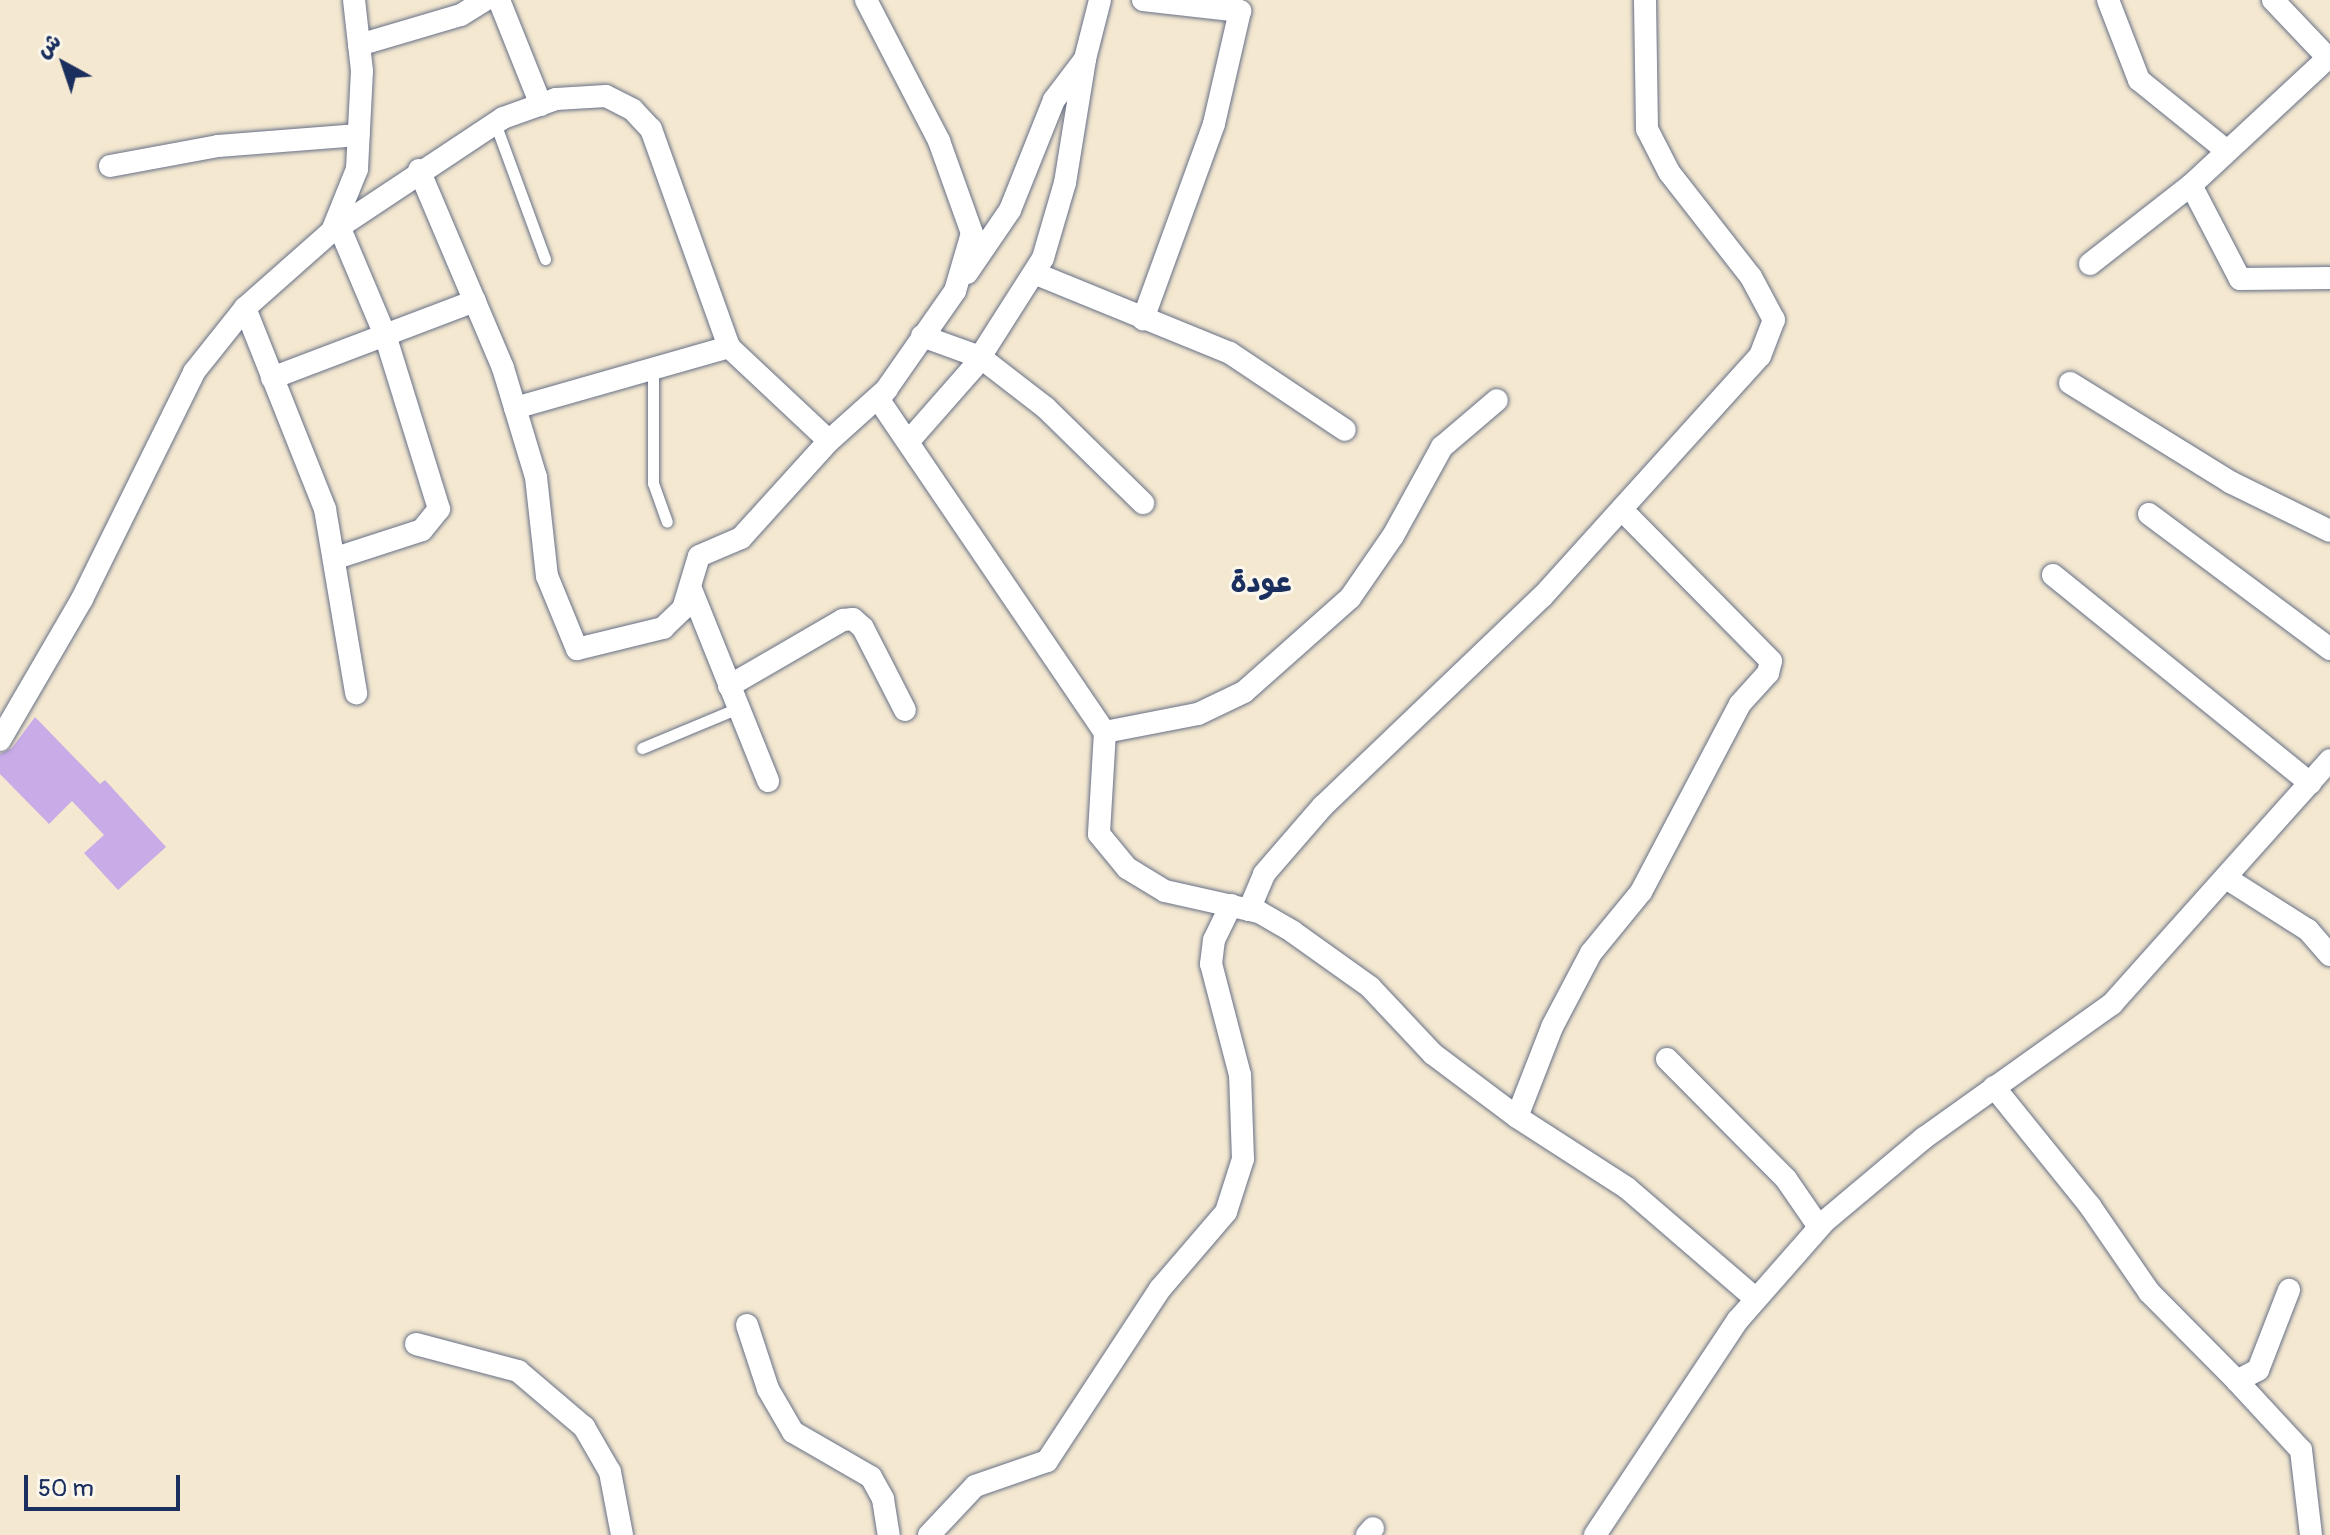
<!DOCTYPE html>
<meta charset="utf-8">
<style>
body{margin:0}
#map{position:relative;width:2330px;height:1535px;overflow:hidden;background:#f4e8d0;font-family:Pangolin,"Playpen Sans Arabic",sans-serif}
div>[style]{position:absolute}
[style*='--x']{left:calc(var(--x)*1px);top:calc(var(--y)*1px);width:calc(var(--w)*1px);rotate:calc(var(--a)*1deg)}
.building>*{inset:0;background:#c8abe7}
.roads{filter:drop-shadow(0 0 2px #677086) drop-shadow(0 0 2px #677086)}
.service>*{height:11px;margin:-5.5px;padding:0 5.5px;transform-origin:5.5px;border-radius:5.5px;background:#fff}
.minor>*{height:22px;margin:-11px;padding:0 11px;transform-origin:11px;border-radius:11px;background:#fff}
span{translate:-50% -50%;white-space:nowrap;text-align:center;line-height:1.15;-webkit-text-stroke:6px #fbf7ec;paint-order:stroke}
.neighbourhood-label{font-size:30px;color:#1b2f5e;font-weight:700}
.north{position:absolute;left:24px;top:24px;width:80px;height:80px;-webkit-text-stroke:6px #fbf7ec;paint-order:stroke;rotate:320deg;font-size:22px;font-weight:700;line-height:32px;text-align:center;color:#1b2f5e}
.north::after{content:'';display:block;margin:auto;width:28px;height:36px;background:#1b2f5e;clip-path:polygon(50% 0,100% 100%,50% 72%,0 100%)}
.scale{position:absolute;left:24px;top:1475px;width:156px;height:36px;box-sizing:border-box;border:4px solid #1b2f5e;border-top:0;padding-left:10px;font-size:24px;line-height:28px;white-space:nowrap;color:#1b2f5e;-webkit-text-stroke:6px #fbf7ec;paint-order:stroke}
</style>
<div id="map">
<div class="building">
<i style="clip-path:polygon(35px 717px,100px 784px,105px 780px,166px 847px,118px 890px,84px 853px,104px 835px,72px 801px,49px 824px,0 774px,0 754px,12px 748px)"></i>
</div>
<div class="roads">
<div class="service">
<i style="--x:495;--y:123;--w:145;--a:69.8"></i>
<i style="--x:653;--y:369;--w:114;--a:90"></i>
<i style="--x:653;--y:483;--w:41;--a:70.3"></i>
<i style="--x:642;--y:748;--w:104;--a:-22.6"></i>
</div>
<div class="minor">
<i style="--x:499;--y:0;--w:113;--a:68.2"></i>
<i style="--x:866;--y:0;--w:159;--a:62.6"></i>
<i style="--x:939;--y:141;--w:98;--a:70.3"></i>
<i style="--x:972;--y:233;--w:60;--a:106.3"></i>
<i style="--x:955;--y:291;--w:133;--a:124.9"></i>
<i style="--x:879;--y:400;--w:402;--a:55.8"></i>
<i style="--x:1105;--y:732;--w:102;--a:93.4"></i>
<i style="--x:1099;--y:834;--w:44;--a:50.5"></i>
<i style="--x:1127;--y:868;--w:44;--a:31.2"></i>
<i style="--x:1165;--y:891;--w:96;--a:12.6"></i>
<i style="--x:1259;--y:912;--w:39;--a:30"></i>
<i style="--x:1293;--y:932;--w:95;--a:35.5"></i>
<i style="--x:1370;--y:987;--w:92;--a:46.8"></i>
<i style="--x:1433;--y:1054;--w:105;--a:36.9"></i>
<i style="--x:1517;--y:1117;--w:131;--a:32.8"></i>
<i style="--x:1627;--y:1188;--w:170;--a:40.7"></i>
<i style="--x:1143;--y:0;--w:98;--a:6.5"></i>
<i style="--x:1240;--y:11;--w:116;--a:103"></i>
<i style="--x:1214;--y:124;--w:208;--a:110"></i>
<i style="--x:2108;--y:0;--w:86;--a:68.8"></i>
<i style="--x:2139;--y:80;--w:113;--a:38.9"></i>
<i style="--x:2273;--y:0;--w:80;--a:46.5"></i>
<i style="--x:359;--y:45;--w:106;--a:-16.4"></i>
<i style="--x:461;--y:15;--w:28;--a:-32"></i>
<i style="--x:2330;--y:56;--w:190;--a:137.1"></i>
<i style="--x:2191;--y:185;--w:106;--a:62.5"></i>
<i style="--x:2240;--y:279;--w:90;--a:-0.6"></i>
<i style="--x:110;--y:166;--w:110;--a:-10.5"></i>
<i style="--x:218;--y:146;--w:141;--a:-4.5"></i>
<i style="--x:419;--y:170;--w:215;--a:67"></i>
<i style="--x:503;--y:368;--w:114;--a:73.2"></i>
<i style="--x:536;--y:477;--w:100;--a:83.7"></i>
<i style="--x:547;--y:576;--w:79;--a:67.7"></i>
<i style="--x:577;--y:649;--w:89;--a:-13.7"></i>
<i style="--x:663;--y:628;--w:28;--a:-44"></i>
<i style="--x:683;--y:609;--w:55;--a:-73.2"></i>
<i style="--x:699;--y:556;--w:46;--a:-23.2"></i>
<i style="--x:741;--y:538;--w:131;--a:-47.8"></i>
<i style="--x:829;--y:441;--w:78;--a:-41.9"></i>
<i style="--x:333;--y:231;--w:204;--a:-33.6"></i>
<i style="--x:503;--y:118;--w:56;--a:-19.7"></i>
<i style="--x:556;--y:99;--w:50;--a:-3.4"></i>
<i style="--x:606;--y:96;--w:30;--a:27"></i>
<i style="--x:633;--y:110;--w:26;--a:47"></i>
<i style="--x:651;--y:129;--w:232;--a:70.3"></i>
<i style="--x:729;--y:347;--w:137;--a:43.2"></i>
<i style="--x:2090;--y:264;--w:128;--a:-38"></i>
<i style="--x:967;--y:273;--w:76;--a:-55.7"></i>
<i style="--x:1010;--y:210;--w:118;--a:-68.2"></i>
<i style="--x:1054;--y:100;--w:51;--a:-52.9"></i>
<i style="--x:1085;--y:59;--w:61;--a:-75.7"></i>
<i style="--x:1034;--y:273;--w:212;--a:22.2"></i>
<i style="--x:1230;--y:353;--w:138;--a:33.8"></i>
<i style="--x:245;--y:308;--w:216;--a:68.3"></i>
<i style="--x:325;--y:509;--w:187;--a:80.4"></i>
<i style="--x:922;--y:336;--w:62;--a:19.9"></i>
<i style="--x:980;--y:357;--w:83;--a:37.7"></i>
<i style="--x:1046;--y:408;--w:136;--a:44.4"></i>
<i style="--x:272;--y:378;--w:217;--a:-20.8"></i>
<i style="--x:2070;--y:383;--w:188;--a:31.7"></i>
<i style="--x:2230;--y:482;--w:111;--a:26.1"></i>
<i style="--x:515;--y:408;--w:223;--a:-15.9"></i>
<i style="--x:908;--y:442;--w:98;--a:-48.7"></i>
<i style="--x:973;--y:368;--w:130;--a:-57.5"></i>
<i style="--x:1043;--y:258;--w:78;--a:-73.7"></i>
<i style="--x:1065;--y:183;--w:126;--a:-80.8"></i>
<i style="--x:2149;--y:514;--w:226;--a:36.7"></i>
<i style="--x:336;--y:558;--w:90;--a:-18"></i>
<i style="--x:422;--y:530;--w:27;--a:-51"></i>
<i style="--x:439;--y:509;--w:182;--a:-107.2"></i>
<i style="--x:385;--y:335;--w:118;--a:-112.9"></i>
<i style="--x:2053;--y:575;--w:331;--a:39"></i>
<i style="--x:691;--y:589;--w:207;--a:68.1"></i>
<i style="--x:729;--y:686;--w:132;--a:-30.1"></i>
<i style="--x:843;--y:620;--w:10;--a:-6"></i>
<i style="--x:853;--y:619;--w:13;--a:42"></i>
<i style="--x:863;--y:628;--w:92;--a:62.9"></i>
<i style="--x:1105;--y:732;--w:95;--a:-11"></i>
<i style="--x:1198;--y:714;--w:51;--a:-25.6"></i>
<i style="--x:1244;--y:692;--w:142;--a:-41.6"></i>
<i style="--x:1350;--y:598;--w:75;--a:-55.3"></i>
<i style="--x:1393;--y:536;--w:102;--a:-61.2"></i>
<i style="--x:1442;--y:447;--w:72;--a:-40.5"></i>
<i style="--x:0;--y:740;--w:163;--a:-59.8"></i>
<i style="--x:82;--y:599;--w:253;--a:-63.7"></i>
<i style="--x:194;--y:372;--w:82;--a:-51.4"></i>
<i style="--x:245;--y:308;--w:116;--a:-41.5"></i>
<i style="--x:332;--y:231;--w:67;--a:-68"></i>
<i style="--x:357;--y:169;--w:98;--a:-87.1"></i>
<i style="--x:362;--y:71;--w:71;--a:-96.4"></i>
<i style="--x:2226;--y:878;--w:97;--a:32.4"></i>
<i style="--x:2308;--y:930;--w:33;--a:49"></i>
<i style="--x:1249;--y:910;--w:39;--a:-67"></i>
<i style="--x:1264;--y:874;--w:90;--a:-49.1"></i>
<i style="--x:1323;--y:806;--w:303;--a:-43.7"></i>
<i style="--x:1542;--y:597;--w:325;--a:-47.9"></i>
<i style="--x:1760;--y:356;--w:39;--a:-69"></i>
<i style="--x:1774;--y:320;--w:49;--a:-118.1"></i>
<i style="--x:1751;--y:277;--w:133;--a:-128"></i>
<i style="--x:1669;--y:172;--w:48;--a:-117.1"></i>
<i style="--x:1647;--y:129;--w:129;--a:-90.9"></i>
<i style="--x:1667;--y:1059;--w:169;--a:45.2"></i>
<i style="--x:1786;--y:1179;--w:58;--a:55.5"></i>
<i style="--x:1994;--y:1087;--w:153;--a:51.1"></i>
<i style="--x:2090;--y:1206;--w:104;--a:55.5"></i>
<i style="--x:2149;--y:1292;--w:125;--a:45.3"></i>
<i style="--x:2237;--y:1381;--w:24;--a:-28"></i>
<i style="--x:2258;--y:1370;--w:86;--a:-68.8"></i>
<i style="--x:1517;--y:1117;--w:97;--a:-68.7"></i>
<i style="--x:1552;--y:1027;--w:84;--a:-62.2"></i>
<i style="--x:1591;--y:953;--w:79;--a:-50.7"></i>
<i style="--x:1641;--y:892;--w:212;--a:-62.2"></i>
<i style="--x:1740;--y:704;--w:42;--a:-47.9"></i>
<i style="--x:1768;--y:673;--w:12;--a:-76"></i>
<i style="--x:1771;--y:661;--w:211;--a:-134.6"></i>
<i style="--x:747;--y:1325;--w:67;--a:71.8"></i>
<i style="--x:768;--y:1389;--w:50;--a:59.8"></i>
<i style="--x:793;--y:1432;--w:90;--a:30"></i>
<i style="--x:871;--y:1477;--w:25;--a:61"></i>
<i style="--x:883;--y:1499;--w:36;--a:81"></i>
<i style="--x:416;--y:1344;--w:106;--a:14.8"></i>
<i style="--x:518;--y:1371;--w:87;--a:40.3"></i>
<i style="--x:584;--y:1427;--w:52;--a:60"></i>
<i style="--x:610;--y:1472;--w:64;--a:79.2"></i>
<i style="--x:2237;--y:1381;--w:94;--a:47.2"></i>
<i style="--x:2301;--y:1450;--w:86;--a:83.3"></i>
<i style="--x:929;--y:1535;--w:67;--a:-46.8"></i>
<i style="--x:975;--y:1486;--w:76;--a:-19.1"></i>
<i style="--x:1047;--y:1461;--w:206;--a:-56.7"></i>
<i style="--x:1160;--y:1289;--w:101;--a:-49.4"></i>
<i style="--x:1226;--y:1212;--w:56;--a:-72.2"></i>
<i style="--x:1243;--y:1159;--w:84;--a:-92"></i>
<i style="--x:1240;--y:1075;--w:115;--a:-104.6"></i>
<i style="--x:1211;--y:964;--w:24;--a:-83"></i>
<i style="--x:1214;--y:940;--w:39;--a:-64"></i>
<i style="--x:1367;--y:1535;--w:9;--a:-49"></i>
<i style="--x:1595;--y:1535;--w:258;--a:-56.4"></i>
<i style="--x:1738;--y:1320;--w:132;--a:-48.7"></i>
<i style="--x:1825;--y:1221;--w:129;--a:-40"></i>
<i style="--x:1924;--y:1138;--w:231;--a:-35.5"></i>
<i style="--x:2112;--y:1004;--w:327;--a:-48.2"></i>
</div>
</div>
<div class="neighbourhood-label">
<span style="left:1261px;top:583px">عودة</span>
</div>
<div class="north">ش</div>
<div class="scale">50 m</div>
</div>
